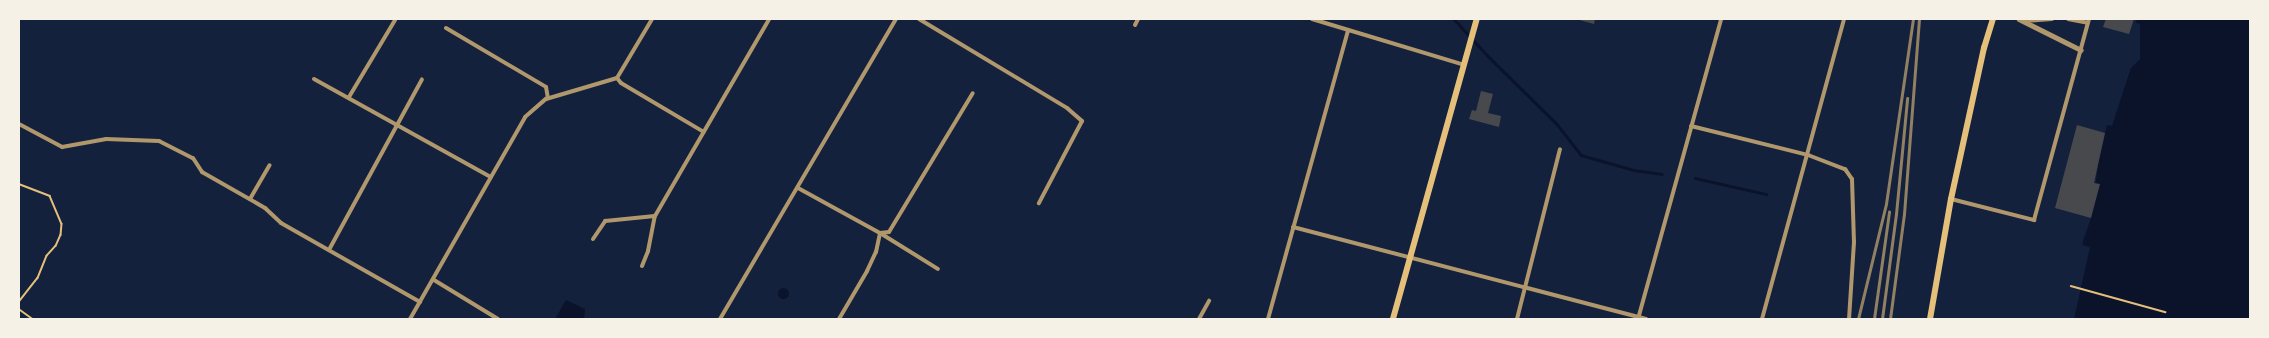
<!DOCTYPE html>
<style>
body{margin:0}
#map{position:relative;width:2269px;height:338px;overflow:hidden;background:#14213d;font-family:Overpass,sans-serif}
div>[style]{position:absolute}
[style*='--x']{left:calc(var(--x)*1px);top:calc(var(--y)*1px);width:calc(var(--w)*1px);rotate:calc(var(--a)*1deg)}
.water>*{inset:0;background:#0b132b}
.round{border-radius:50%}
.pier>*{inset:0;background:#14213d}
.stream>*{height:2.5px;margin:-1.25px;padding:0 1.25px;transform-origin:1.25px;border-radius:1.25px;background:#0b132b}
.building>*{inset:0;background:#48494c}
.path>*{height:1.5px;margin:-0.75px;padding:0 0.75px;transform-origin:0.75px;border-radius:0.75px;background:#e5c07b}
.minor>*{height:4px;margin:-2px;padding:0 2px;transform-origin:2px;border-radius:2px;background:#b1986c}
.tertiary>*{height:4.5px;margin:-2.25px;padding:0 2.25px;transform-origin:2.25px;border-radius:2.25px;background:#b1986c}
.secondary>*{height:5.5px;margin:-2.75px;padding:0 2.75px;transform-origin:2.75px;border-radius:2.75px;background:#e5c07b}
.primary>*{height:6px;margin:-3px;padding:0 3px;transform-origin:3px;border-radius:3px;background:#e5c07b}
.rail>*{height:2.5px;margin:-1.25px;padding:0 1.25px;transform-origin:1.25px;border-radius:1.25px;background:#918062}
span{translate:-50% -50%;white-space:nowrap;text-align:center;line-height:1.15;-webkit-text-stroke:3px #f6f1e7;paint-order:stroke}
.frame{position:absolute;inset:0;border:20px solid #f6f1e7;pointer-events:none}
</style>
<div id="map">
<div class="water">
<i style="clip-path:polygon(2137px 19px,2250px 19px,2250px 319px,2071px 319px,2078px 293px,2083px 241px,2091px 218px,2099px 158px,2107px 125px,2112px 126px,2134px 58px,2140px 24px,2136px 23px)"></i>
<i class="round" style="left:777.5px;top:287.5px;width:11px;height:11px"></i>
<i style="clip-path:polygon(566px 300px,585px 309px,584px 319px,555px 319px)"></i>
</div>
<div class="pier">
<i style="clip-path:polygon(2136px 23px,2140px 24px,2140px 59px,2128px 71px)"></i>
<i style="clip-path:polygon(2082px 245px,2090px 247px,2074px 319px,2069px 319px,2076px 292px)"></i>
</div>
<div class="stream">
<i style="--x:1454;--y:19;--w:50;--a:47.4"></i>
<i style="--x:1488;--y:56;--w:97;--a:44.6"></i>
<i style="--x:1557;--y:124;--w:39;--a:52"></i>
<i style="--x:1581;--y:155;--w:55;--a:15.8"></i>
<i style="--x:1634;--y:170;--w:28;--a:8"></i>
<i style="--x:1695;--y:178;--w:73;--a:12.7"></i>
</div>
<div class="building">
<i style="clip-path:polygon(1576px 19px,1595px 19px,1594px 24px)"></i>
<i style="clip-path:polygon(2106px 19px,2134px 19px,2129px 34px,2103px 27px)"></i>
<i style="clip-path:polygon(1481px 91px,1493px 94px,1488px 113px,1501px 116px,1499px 127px,1469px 119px,1472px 110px,1476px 111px)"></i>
<i style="clip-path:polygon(2077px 125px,2105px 133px,2094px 183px,2100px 184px,2091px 218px,2055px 208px)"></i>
</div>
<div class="path">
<i style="--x:19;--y:184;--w:33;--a:21"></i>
<i style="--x:50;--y:196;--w:30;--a:67"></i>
<i style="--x:62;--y:224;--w:11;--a:95"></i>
<i style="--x:61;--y:235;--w:12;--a:114"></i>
<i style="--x:56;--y:246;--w:13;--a:132"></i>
<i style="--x:47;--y:256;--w:24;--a:112"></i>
<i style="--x:38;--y:278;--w:31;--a:128"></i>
<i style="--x:2071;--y:286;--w:98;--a:15.5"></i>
<i style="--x:19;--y:309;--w:17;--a:36"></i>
</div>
<div class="minor">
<i style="--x:919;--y:19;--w:173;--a:31"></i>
<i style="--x:1067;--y:108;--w:20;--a:41"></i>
<i style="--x:1082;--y:121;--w:93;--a:117.7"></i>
<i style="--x:1312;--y:19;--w:159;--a:16.8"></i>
<i style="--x:2068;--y:19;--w:20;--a:11"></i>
<i style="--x:2024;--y:21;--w:28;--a:-4"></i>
<i style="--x:1135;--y:25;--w:7;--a:-63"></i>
<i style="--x:446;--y:28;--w:116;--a:30.5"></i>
<i style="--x:546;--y:87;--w:11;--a:80"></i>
<i style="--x:617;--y:78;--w:6;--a:51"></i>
<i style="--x:621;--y:83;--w:96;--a:30.6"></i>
<i style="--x:617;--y:78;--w:69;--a:-59.3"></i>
<i style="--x:314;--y:79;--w:202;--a:29"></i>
<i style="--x:349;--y:97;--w:90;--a:-59.1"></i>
<i style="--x:19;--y:124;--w:49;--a:28.1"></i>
<i style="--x:62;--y:147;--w:45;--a:-10.3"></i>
<i style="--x:106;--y:139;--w:53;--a:2.2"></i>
<i style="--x:159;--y:141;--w:38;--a:27"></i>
<i style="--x:193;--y:158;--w:17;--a:57"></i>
<i style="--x:202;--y:172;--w:73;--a:29.7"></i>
<i style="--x:265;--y:208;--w:22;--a:43"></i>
<i style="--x:281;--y:223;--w:160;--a:29.6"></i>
<i style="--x:1691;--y:126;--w:121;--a:13.9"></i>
<i style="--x:1808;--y:155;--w:40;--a:21"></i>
<i style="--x:1845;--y:169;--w:12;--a:55"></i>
<i style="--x:1852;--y:179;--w:63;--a:88.2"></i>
<i style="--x:1854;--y:242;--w:77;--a:93.7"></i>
<i style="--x:798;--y:188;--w:94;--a:28.8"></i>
<i style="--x:880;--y:233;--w:68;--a:31.8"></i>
<i style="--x:250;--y:199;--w:39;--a:-60"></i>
<i style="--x:1951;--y:199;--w:86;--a:14.2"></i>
<i style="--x:2034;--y:220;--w:208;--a:-74.7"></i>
<i style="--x:1293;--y:227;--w:365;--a:14.6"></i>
<i style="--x:880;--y:233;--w:9;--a:-6"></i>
<i style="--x:889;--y:232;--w:162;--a:-58.9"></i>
<i style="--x:593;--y:239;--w:22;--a:-56"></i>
<i style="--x:605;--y:221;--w:50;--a:-5.7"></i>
<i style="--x:330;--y:248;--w:192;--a:-61.4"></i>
<i style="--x:642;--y:266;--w:16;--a:-68"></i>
<i style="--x:648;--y:251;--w:36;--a:-79"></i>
<i style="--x:655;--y:216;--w:228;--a:-59.9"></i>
<i style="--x:434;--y:280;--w:75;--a:31.4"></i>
<i style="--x:410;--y:319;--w:232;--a:-60.3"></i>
<i style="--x:525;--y:117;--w:28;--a:-41"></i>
<i style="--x:546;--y:99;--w:74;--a:-16.5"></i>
<i style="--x:720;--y:319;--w:348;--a:-59.6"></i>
<i style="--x:839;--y:319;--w:56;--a:-59.7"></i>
<i style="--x:867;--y:271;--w:21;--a:-65"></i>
<i style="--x:876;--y:252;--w:19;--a:-78"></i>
<i style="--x:1199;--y:319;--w:21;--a:-61"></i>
<i style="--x:1268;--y:319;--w:300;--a:-74.5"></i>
<i style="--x:1517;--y:319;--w:175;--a:-75.8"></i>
<i style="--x:1638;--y:319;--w:311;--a:-74.5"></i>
<i style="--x:1762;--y:319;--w:311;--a:-74.7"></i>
</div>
<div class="tertiary">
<i style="--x:2019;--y:19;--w:69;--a:26.6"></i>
</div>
<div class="secondary">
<i style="--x:1393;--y:319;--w:312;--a:-74.4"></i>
</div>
<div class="primary">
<i style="--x:1930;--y:319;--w:122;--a:-80.1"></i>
<i style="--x:1951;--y:199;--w:155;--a:-77.7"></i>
<i style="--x:1984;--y:48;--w:30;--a:-73"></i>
</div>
<div class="rail">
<i style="--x:1858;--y:319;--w:118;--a:-76.3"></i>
<i style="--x:1886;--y:204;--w:186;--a:-81.7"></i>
<i style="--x:1874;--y:319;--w:108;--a:-82"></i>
<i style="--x:1882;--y:319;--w:106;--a:-82.4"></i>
<i style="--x:1896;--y:214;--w:116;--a:-84.5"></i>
<i style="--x:1890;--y:319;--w:106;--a:-82.4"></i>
<i style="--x:1904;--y:214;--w:196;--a:-85.6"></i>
</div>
<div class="frame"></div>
</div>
